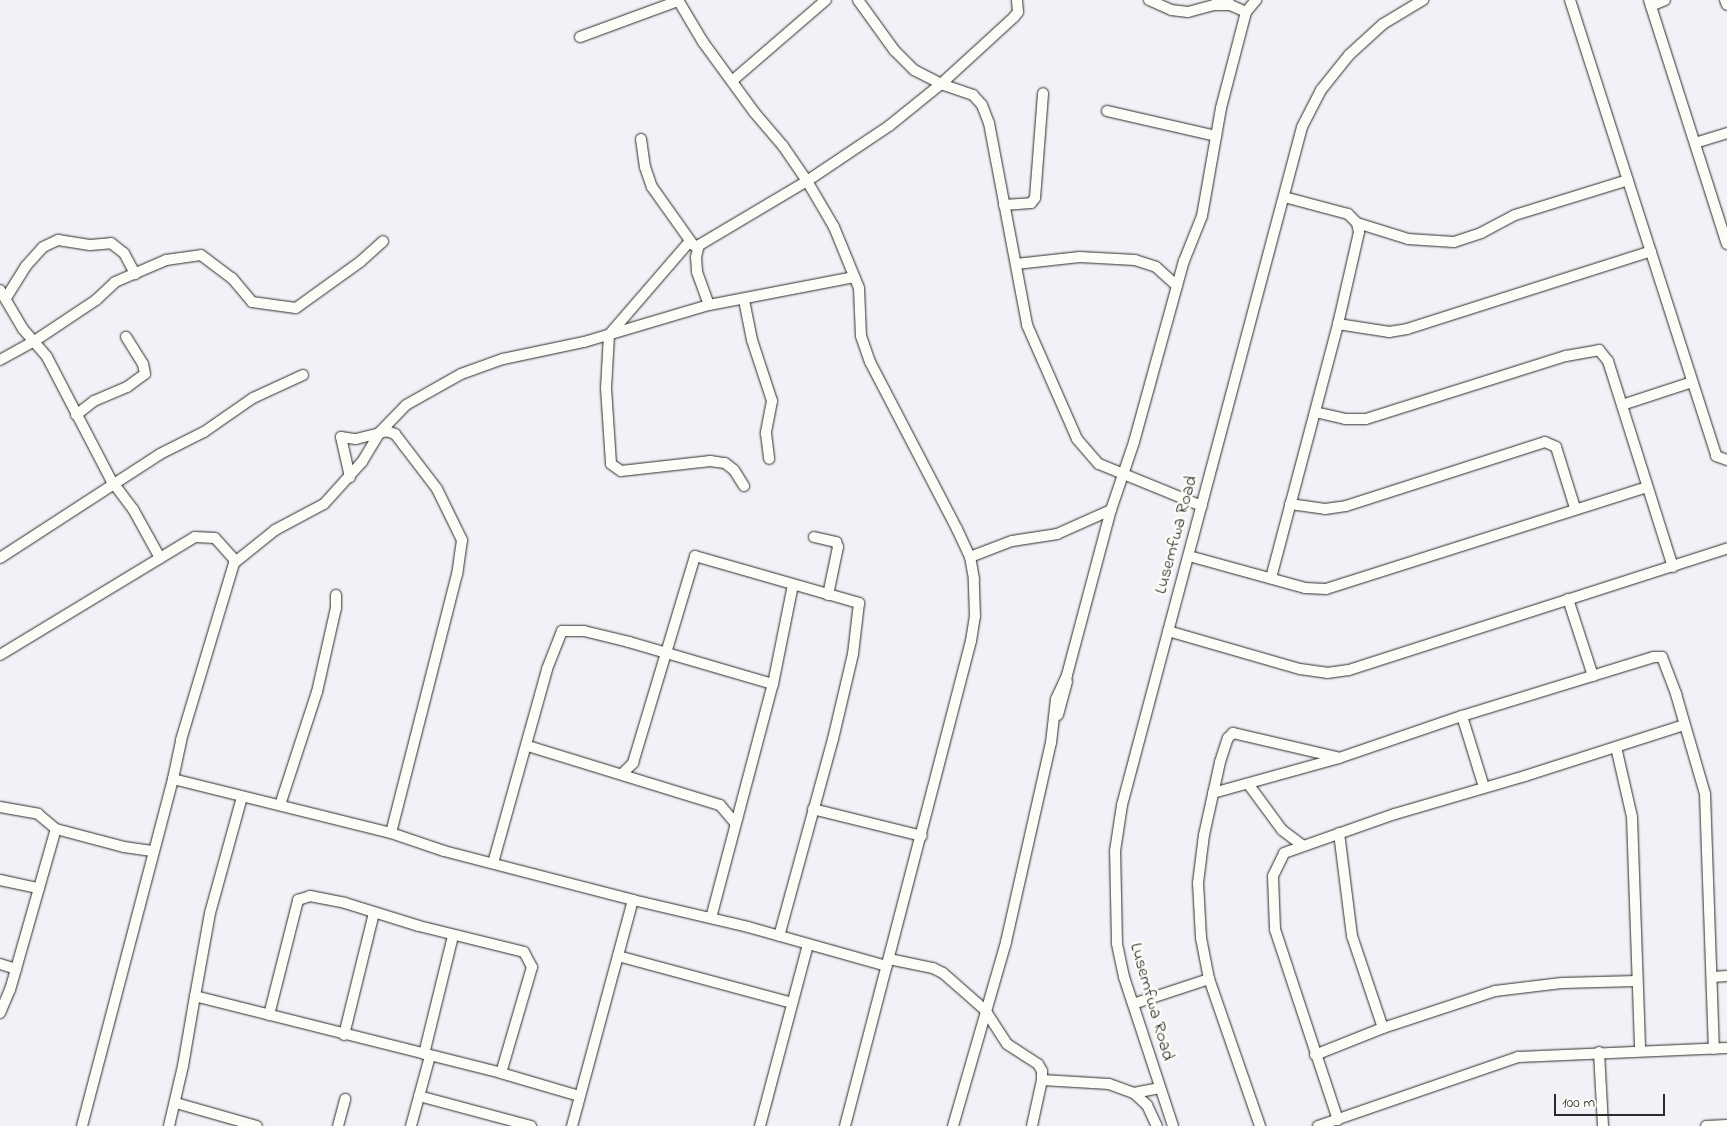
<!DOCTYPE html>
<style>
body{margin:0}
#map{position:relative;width:1727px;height:1126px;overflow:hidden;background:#f3f1f7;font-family:"Indie Flower",sans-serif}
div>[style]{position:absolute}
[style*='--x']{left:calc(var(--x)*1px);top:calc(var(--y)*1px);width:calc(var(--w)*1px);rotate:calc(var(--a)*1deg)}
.roads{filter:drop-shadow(0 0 1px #2b2b2b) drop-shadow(0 0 1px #2b2b2b)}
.minor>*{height:10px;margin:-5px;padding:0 5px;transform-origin:5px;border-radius:5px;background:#fdfcf7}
span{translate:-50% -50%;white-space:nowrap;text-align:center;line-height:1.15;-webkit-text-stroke:5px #fdfcf7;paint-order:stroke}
.street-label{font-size:18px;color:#2b2b2b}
.scale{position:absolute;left:1554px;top:1094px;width:111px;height:22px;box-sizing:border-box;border:2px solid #2b2b2b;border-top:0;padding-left:6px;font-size:15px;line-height:18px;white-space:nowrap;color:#2b2b2b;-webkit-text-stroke:4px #fdfcf7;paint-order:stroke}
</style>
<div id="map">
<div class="roads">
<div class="minor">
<i style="--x:678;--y:0;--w:49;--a:59.2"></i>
<i style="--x:703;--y:42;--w:87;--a:53.9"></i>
<i style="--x:754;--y:112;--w:45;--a:49.5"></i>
<i style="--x:783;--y:146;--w:42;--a:55.6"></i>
<i style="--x:807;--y:181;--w:126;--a:149.3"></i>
<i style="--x:699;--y:245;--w:12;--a:104"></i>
<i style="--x:696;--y:257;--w:15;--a:86"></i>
<i style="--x:697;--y:272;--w:35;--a:70"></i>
<i style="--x:858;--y:0;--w:62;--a:54.2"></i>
<i style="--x:894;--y:50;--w:28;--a:45"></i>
<i style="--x:914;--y:70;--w:30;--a:27"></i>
<i style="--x:941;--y:84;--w:99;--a:-42.5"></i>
<i style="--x:1014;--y:17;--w:6;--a:-51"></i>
<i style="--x:1018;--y:12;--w:12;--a:-95"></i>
<i style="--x:1149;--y:0;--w:24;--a:24"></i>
<i style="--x:1171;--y:10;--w:17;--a:7"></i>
<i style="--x:1188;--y:12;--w:27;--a:-15"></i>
<i style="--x:1214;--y:5;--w:16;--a:0"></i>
<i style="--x:1570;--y:0;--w:479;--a:72.2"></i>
<i style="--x:1716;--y:456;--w:12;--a:20"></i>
<i style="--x:1649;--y:0;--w:256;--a:72.3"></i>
<i style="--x:1725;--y:0;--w:5;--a:68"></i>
<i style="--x:1651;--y:6;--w:15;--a:-23"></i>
<i style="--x:1246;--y:12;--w:16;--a:-50"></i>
<i style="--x:580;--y:37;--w:104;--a:-20.2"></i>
<i style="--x:732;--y:81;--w:124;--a:-40.8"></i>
<i style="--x:1107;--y:111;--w:112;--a:12.9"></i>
<i style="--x:641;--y:139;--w:28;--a:82"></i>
<i style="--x:645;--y:167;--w:21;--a:71"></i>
<i style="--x:652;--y:187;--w:72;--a:54.6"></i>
<i style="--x:1695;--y:143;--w:34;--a:-17"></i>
<i style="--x:1004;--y:205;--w:27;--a:-4"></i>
<i style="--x:1031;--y:203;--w:6;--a:-51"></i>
<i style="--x:1035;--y:198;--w:105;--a:-85.6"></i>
<i style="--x:1357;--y:223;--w:53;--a:17.4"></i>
<i style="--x:1408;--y:239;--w:46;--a:3.7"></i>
<i style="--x:1454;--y:242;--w:28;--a:-18"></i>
<i style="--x:1481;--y:233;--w:38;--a:-28"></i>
<i style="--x:1515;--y:215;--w:118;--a:-17.2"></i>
<i style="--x:690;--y:241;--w:124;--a:130.8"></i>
<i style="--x:609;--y:335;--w:53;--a:93.2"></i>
<i style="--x:606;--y:388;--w:76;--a:86.2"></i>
<i style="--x:611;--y:464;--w:12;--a:35"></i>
<i style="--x:621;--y:471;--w:90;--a:-6.4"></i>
<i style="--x:710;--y:461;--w:15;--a:8"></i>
<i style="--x:725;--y:463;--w:11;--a:38"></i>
<i style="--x:734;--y:470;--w:19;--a:58"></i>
<i style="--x:1016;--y:264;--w:64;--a:-6.2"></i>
<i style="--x:1080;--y:257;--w:55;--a:3.1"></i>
<i style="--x:1135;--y:260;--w:22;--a:18"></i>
<i style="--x:1156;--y:267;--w:28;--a:42"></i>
<i style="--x:0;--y:290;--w:45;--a:59.5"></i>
<i style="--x:23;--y:329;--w:37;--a:49"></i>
<i style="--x:47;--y:357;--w:139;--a:62.5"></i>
<i style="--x:111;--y:480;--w:36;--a:53"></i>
<i style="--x:133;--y:509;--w:56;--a:61.1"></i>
<i style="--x:6;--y:298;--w:38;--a:-58"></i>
<i style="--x:26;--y:266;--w:25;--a:-48"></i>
<i style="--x:43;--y:247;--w:17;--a:-25"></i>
<i style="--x:58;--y:240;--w:32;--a:9"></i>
<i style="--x:90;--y:245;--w:21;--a:-5"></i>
<i style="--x:111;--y:243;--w:16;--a:38"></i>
<i style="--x:124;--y:253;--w:24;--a:62"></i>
<i style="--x:744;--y:300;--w:41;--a:78.7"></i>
<i style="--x:752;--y:340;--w:64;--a:71.8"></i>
<i style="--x:772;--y:401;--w:33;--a:101"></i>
<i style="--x:766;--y:433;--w:26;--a:83"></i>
<i style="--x:1338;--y:324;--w:52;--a:8.9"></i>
<i style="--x:1389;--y:332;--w:18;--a:-9"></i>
<i style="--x:1407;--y:329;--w:256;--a:-17.7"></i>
<i style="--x:0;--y:360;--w:38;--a:-29"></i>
<i style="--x:33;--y:342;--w:76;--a:-33.7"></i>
<i style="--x:96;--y:300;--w:26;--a:-43"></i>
<i style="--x:115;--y:282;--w:56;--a:-23.3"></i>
<i style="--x:166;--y:260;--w:35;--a:-8"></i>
<i style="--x:201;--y:255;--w:39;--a:37"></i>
<i style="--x:232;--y:278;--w:31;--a:50"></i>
<i style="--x:252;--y:302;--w:44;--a:7.8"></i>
<i style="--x:296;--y:308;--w:79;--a:-35.7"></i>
<i style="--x:360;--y:262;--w:31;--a:-42"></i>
<i style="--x:1622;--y:405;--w:74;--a:-18.2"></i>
<i style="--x:1315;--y:412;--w:31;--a:13"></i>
<i style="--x:1345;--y:419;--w:21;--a:0"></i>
<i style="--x:1366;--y:419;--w:210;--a:-17.5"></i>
<i style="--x:1566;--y:356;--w:34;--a:-10"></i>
<i style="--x:1599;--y:350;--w:14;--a:51"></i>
<i style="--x:1608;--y:361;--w:216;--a:72.5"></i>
<i style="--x:76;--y:415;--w:23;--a:-38"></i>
<i style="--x:94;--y:401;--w:36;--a:-23"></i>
<i style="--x:127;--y:387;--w:22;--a:-36"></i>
<i style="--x:145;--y:374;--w:10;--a:-101"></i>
<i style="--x:143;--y:364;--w:32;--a:-122"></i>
<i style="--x:350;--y:477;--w:41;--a:-102.7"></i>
<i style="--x:341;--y:437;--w:15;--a:8"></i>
<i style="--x:356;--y:439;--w:32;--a:-14"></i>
<i style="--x:387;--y:431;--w:9;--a:21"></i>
<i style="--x:395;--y:434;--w:69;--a:52.6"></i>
<i style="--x:437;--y:489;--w:57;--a:63.9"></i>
<i style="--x:462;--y:540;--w:34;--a:98"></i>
<i style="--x:457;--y:574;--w:267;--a:104.3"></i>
<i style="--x:1290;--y:504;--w:35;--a:8"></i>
<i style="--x:1325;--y:509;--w:21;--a:-8"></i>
<i style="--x:1346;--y:506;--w:209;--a:-17.8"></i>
<i style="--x:1545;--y:442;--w:12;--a:24"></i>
<i style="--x:1556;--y:447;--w:64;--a:72.7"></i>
<i style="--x:814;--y:537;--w:23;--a:13"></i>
<i style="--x:836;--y:542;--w:5;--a:68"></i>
<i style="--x:838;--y:547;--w:49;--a:101.8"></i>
<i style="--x:1189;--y:556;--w:120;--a:15.4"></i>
<i style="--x:1305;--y:588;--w:21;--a:3"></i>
<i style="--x:1326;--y:589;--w:337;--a:-17.6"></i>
<i style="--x:970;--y:557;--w:45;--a:-20.9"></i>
<i style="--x:1012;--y:541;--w:46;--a:-8.8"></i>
<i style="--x:1057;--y:534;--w:59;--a:-24"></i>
<i style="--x:0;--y:558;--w:191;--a:-33"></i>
<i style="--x:160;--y:454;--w:49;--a:-26.6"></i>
<i style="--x:204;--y:432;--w:60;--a:-34.8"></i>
<i style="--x:253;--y:398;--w:55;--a:-24.7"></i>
<i style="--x:1271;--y:578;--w:263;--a:-75.2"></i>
<i style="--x:1338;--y:324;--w:94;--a:-77.1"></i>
<i style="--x:1359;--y:232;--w:9;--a:-103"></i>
<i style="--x:1357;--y:223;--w:13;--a:-135"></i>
<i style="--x:1348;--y:214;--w:66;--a:-165.1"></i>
<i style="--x:1568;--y:599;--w:81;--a:72"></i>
<i style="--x:1168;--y:631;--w:137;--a:16.1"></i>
<i style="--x:1300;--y:669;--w:27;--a:8"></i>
<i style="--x:1327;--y:673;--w:22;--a:-8"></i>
<i style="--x:1349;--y:670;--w:397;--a:-17.8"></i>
<i style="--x:0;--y:655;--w:228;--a:-31.2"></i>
<i style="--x:195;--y:537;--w:20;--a:3"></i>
<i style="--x:215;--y:538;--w:31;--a:48"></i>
<i style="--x:1058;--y:715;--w:35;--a:-75"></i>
<i style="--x:1462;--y:716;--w:74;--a:72.8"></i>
<i style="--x:528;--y:746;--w:201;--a:17.1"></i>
<i style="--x:720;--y:805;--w:23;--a:50"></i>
<i style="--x:1616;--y:747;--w:72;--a:77.1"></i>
<i style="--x:1632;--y:817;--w:233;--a:88"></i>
<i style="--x:622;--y:774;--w:16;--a:-45"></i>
<i style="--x:633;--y:763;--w:216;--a:-73.3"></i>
<i style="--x:695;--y:556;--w:171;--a:16"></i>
<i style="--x:859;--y:603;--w:51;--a:96.7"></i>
<i style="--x:853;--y:654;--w:87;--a:103.2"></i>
<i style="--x:833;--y:739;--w:204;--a:105.3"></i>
<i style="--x:173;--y:779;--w:40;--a:-78"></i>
<i style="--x:181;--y:740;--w:185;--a:-73.3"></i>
<i style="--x:234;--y:563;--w:53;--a:-38.8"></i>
<i style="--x:275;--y:530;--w:55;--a:-28"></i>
<i style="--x:324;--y:504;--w:57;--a:-47.9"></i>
<i style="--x:362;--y:462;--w:35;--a:-59"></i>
<i style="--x:380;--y:432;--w:37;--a:-46"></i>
<i style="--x:406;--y:405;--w:63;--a:-29.4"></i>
<i style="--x:461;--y:374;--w:45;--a:-19.7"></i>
<i style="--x:503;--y:359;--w:83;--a:-11.9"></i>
<i style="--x:584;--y:342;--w:130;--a:-16.5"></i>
<i style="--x:709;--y:305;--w:148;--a:-10.9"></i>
<i style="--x:1249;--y:785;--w:56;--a:53.7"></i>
<i style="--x:1282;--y:830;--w:25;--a:37"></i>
<i style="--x:1213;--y:793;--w:131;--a:-15.5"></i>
<i style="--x:1339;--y:758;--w:130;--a:-18.9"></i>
<i style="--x:1462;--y:716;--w:201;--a:-17.1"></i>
<i style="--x:1654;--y:657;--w:8;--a:0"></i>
<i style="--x:1662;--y:657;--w:40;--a:69"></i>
<i style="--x:1676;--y:694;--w:104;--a:73.8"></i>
<i style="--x:1705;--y:794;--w:255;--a:88"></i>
<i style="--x:242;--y:797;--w:120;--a:105.4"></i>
<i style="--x:210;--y:913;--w:84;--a:100.2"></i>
<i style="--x:195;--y:996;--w:316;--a:14.1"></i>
<i style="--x:501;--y:1073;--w:81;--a:16.4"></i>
<i style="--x:280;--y:805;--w:119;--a:-71.9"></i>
<i style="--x:317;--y:692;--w:86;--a:-77.3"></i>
<i style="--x:336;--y:608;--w:13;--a:-90"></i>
<i style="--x:0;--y:807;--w:39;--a:10"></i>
<i style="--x:38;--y:814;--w:23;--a:40"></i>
<i style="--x:56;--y:829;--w:70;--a:14.8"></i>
<i style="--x:124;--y:847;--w:30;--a:8"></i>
<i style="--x:813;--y:809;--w:112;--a:13.9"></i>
<i style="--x:1339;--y:833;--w:104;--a:82.8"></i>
<i style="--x:1352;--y:936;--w:97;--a:71.4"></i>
<i style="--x:493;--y:863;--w:201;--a:-74.4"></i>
<i style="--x:547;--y:669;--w:41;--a:-68.5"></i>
<i style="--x:562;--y:631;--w:22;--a:0"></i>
<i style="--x:584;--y:631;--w:46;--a:13.7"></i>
<i style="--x:629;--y:642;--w:150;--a:16.3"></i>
<i style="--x:0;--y:880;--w:40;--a:12"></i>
<i style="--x:711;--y:918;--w:242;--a:-75.2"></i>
<i style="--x:773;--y:684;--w:101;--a:-78.6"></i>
<i style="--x:618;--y:956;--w:180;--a:15.1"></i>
<i style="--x:889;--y:959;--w:45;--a:11.6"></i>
<i style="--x:933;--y:968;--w:11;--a:27"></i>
<i style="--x:943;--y:973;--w:56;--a:41.4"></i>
<i style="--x:985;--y:1010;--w:40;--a:57.1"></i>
<i style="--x:1007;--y:1044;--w:37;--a:33"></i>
<i style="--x:1038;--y:1064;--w:8;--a:60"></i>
<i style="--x:1042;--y:1071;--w:9;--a:90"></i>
<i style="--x:1042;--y:1080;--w:47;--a:102.3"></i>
<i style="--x:0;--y:964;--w:17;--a:17"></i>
<i style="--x:1712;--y:977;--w:15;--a:-4"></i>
<i style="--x:1133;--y:1004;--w:80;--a:-18.2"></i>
<i style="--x:0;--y:1013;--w:25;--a:-67"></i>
<i style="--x:10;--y:990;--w:167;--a:-74.1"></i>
<i style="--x:269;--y:1015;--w:119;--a:-75.8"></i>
<i style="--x:298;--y:900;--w:13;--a:-18"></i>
<i style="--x:310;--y:896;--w:36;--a:11"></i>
<i style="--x:345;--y:903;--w:77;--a:17.3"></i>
<i style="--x:419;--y:926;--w:108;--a:13.9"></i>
<i style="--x:524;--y:952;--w:17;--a:62"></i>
<i style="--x:532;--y:967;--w:110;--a:106.3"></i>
<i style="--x:344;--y:1035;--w:126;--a:-76.2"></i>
<i style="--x:1599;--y:1052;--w:74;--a:86.9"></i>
<i style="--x:424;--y:1054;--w:122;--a:-76.2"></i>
<i style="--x:1315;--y:1055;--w:73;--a:-21.7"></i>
<i style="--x:1383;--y:1028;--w:118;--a:-18.3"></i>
<i style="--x:1495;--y:991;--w:67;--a:-6.8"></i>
<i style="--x:1562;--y:983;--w:75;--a:-1.5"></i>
<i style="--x:1042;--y:1080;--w:67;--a:3.4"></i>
<i style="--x:1109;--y:1084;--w:27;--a:20"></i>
<i style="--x:1134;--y:1093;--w:25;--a:-11"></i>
<i style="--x:1134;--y:1093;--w:18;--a:43"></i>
<i style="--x:1147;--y:1105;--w:23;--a:65"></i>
<i style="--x:419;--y:1096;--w:116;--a:15"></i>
<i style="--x:176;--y:1103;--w:84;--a:15.9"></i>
<i style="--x:1338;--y:1120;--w:201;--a:-108.3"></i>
<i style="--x:1275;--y:929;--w:53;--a:-92.2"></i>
<i style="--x:1273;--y:876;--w:25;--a:-64"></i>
<i style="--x:1284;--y:853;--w:118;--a:-19.4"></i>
<i style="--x:1395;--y:814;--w:135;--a:-16.3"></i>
<i style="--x:1525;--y:776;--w:167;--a:-17.8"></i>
<i style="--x:82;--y:1126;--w:359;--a:-75.3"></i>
<i style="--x:173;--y:779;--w:225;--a:13.9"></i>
<i style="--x:391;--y:833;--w:56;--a:18.8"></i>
<i style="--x:444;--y:851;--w:195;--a:14.5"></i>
<i style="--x:633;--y:900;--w:118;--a:13.2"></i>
<i style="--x:748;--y:927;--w:144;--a:15.7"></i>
<i style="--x:169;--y:1126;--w:62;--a:-76.9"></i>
<i style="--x:183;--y:1066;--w:71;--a:-80.3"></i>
<i style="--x:338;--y:1126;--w:28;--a:-75"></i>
<i style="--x:411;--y:1126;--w:73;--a:-74.8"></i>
<i style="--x:572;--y:1126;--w:234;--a:-74.9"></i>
<i style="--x:760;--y:1126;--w:188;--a:-75.2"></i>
<i style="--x:845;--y:1126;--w:501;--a:-75.44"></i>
<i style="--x:971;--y:641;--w:25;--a:-81"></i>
<i style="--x:975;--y:616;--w:37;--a:-92"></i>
<i style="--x:974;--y:579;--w:22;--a:-100"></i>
<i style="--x:970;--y:557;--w:31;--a:-115"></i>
<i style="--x:957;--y:529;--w:188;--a:-117.5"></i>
<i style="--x:870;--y:362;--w:28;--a:-109"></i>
<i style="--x:861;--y:336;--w:48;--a:-92.4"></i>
<i style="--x:859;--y:288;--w:66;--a:-112.3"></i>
<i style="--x:834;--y:227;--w:53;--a:-120.4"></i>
<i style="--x:807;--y:181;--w:99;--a:-33.9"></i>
<i style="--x:889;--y:126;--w:67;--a:-38.9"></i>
<i style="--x:941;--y:84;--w:34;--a:19"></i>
<i style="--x:973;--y:95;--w:13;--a:48"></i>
<i style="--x:982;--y:105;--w:19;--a:69"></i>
<i style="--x:989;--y:123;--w:206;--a:79.3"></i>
<i style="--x:1027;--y:325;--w:124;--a:66.3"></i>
<i style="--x:1077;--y:439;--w:33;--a:49"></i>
<i style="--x:1099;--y:464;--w:111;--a:22.2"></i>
<i style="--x:953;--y:1126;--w:191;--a:-73.9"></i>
<i style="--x:1006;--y:942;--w:204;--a:-77.3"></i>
<i style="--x:1051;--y:743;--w:44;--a:-83.5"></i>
<i style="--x:1056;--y:699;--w:26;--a:-65"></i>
<i style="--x:1067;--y:675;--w:171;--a:-75.1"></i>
<i style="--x:1111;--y:510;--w:72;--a:-71.3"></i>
<i style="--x:1134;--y:442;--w:188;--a:-74.6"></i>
<i style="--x:1184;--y:261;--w:48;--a:-68.2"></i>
<i style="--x:1202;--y:216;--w:110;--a:-80"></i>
<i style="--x:1221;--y:108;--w:99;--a:-75.4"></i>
<i style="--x:1246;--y:12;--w:17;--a:-156"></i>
<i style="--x:1230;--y:5;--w:5;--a:-112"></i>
<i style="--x:1173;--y:1126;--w:157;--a:-108.2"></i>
<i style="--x:1124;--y:977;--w:35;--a:-102"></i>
<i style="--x:1117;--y:943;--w:92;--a:-91.2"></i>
<i style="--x:1115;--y:851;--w:47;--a:-81.3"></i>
<i style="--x:1122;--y:805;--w:701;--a:-75.13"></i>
<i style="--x:1302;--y:127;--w:42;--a:-62.8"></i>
<i style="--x:1321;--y:90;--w:45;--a:-51.3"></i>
<i style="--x:1349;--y:55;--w:46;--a:-42.4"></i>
<i style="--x:1383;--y:24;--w:47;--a:-31"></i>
<i style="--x:1260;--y:1126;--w:156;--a:-109.1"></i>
<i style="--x:1209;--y:979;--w:42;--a:-101"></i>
<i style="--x:1201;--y:938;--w:55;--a:-93.1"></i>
<i style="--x:1198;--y:883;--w:48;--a:-82.9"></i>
<i style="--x:1204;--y:835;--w:75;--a:-77.6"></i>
<i style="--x:1220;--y:762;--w:25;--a:-72"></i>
<i style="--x:1228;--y:738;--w:7;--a:-45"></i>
<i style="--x:1233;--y:733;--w:106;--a:13.1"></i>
<i style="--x:1318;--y:1126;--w:212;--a:-19"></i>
<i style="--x:1518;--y:1057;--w:209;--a:-2.5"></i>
<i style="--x:1706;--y:1126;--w:21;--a:-3"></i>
</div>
</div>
<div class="street-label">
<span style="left:1177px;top:535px;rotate:-75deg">Lusemfwa Road</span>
<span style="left:1151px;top:1002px;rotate:74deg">Lusemfwa Road</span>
</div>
<div class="scale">100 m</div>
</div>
